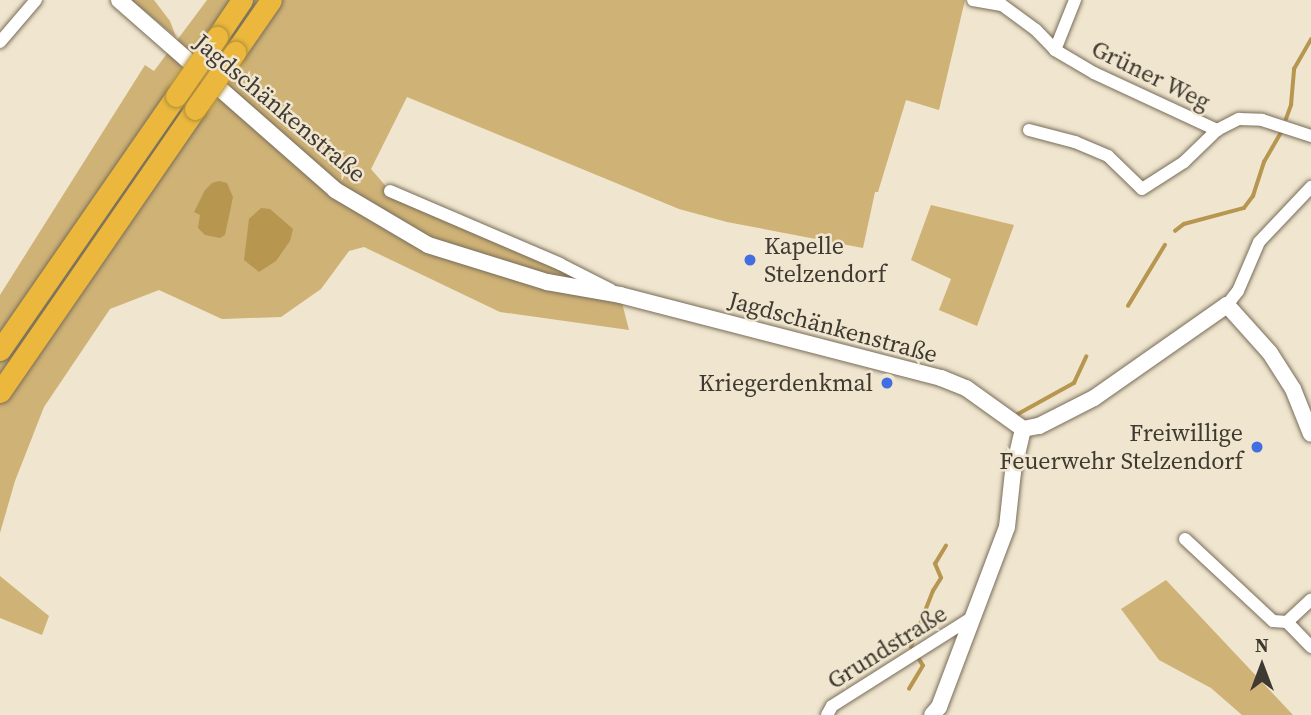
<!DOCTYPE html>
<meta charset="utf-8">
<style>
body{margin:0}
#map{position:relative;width:1311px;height:715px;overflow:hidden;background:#f0e5ce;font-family:"Source Serif 4",serif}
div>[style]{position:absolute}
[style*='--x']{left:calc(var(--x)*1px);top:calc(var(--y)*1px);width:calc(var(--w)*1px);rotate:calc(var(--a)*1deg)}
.green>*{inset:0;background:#cfb276}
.water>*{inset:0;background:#b7964f}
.stream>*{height:3.5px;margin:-1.75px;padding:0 1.75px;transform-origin:1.75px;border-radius:1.75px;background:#b7964f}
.roads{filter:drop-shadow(0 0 2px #776d59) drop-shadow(0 0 2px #776d59)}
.street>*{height:12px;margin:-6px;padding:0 6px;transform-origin:6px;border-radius:6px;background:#fff}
.secondary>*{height:16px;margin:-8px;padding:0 8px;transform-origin:8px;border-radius:8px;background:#fff}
.highway>*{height:21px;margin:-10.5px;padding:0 10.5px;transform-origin:10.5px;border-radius:10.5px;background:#ebb83d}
.bridges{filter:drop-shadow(0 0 2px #af8c39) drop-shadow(0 0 2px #af8c39)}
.highway-bridge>*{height:21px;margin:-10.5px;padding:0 10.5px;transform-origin:10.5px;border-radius:10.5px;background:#ebb83d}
.dots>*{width:19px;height:19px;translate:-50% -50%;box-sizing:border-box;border:4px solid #f0e5ce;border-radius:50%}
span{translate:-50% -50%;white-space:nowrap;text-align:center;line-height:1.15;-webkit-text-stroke:5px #f0e5ce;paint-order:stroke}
.street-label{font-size:24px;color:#3f3a31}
.poi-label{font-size:24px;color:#3f3a31}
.left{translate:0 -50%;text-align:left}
.right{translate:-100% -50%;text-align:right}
.north{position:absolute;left:1227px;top:631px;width:70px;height:70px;-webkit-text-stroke:5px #f0e5ce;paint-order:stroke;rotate:0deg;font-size:19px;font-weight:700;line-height:28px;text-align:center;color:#3f3a31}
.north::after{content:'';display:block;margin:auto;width:24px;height:32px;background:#3f3a31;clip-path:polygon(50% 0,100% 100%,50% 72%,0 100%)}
</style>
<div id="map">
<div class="green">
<i style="clip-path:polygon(131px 0,154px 0,170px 21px,176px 37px)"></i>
<i style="clip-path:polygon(207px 0,965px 0,939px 110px,906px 100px,878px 192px,875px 192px,863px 248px,727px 222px,679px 209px,407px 97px,371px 169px,390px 191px,620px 295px,629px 330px,500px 312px,364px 247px,349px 251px,321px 289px,281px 317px,222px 319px,159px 290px,110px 309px,44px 407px,15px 481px,0 533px,0 295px,145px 65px,154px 71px)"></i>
<i style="clip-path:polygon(931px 205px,1014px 225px,977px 326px,939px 310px,951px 279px,911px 260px)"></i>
<i style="clip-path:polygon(0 576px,49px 616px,42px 635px,0 618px)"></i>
<i style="clip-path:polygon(1166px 580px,1293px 715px,1242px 715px,1211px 688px,1159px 660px,1121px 609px)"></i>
</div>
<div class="water">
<i style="clip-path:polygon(219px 181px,227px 183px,233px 197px,225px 235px,220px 238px,205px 235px,198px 228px,200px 215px,194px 212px,205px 190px,212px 183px)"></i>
<i style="clip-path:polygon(261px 208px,270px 209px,293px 229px,290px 241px,276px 261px,259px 272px,244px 260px,249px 219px)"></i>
</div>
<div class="stream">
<i style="--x:1286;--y:119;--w:15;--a:-70"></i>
<i style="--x:1291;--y:105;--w:36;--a:-85"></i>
<i style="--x:1294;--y:69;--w:34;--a:-60"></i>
<i style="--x:1175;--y:231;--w:11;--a:-38"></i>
<i style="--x:1184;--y:224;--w:62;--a:-14.9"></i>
<i style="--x:1244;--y:208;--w:15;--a:-53"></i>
<i style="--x:1253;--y:196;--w:36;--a:-72"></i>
<i style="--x:1264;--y:162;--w:34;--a:-60"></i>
<i style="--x:1128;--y:306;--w:71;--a:-58.8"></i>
<i style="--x:1018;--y:414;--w:64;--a:-29"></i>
<i style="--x:1074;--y:383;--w:29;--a:-65"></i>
<i style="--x:909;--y:689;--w:27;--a:-59"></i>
<i style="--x:923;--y:666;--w:22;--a:-122"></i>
<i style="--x:911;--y:647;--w:60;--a:-68.6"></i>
<i style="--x:933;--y:591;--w:15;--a:-58"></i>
<i style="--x:941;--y:578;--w:15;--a:-113"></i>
<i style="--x:935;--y:564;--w:21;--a:-59"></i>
</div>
<div class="roads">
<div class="street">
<i style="--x:973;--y:0;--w:29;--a:10"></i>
<i style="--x:1002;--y:5;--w:42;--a:36.3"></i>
<i style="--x:1036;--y:30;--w:28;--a:46"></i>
<i style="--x:1055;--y:50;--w:45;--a:30.5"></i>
<i style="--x:1094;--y:73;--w:136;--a:24.9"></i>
<i style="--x:1217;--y:130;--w:25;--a:-27"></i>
<i style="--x:1239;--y:119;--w:23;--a:2"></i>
<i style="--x:1262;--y:120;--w:52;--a:18.1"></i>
<i style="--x:0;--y:42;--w:55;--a:-49.4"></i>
<i style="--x:1055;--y:50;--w:54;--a:-68.2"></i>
<i style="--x:1029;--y:130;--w:48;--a:14.6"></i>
<i style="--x:1075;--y:142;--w:36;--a:23"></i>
<i style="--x:1108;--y:156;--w:47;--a:44.1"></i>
<i style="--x:1142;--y:189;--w:50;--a:-32.7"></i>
<i style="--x:1184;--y:162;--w:46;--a:-44.1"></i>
<i style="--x:390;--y:191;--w:185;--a:23.2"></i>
<i style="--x:560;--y:264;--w:57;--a:27"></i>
<i style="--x:1227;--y:305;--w:18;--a:-52"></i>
<i style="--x:1238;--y:291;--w:53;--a:-66.8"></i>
<i style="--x:1259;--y:242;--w:76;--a:-46.6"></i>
<i style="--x:1185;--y:539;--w:120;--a:43"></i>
<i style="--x:1273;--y:621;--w:14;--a:4"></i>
<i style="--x:1287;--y:622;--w:33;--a:-43"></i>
<i style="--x:1287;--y:622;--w:35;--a:46"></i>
<i style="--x:827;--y:715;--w:10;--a:-61"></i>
<i style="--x:832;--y:706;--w:167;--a:-32.3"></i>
</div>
<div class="secondary">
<i style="--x:119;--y:0;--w:288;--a:41.3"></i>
<i style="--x:335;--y:190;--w:108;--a:30.6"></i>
<i style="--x:428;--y:245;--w:125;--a:17.3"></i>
<i style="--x:547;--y:282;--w:74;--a:10.1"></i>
<i style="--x:620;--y:295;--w:332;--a:14.5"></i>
<i style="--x:941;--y:378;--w:27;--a:22"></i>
<i style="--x:966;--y:388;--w:70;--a:35.7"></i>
<i style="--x:1023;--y:429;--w:16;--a:-11"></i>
<i style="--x:1039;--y:426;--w:62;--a:-27"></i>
<i style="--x:1094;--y:398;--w:162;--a:-35"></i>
<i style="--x:1227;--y:305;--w:64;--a:48.1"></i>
<i style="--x:1270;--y:353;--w:43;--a:57.4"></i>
<i style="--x:1293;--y:389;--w:48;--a:68.2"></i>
<i style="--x:932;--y:715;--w:11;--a:-49"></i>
<i style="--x:939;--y:707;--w:192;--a:-69.3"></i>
<i style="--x:1007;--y:527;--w:55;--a:-83.8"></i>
<i style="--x:1013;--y:472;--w:44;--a:-76.9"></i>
</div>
<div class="highway">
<i style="--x:217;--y:37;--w:45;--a:-56"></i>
<i style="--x:235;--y:52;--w:63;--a:-55.3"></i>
<i style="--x:0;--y:350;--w:309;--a:-55.3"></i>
<i style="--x:0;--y:392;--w:344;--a:-55.4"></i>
</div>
</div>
<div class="bridges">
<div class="highway-bridge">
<i style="--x:176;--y:96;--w:72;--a:-55.2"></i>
<i style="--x:195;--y:109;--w:70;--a:-54.9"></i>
</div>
</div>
<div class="dots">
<i style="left:750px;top:260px;background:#416ee0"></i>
<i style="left:887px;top:383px;background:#416ee0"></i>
<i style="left:1257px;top:447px;background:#416ee0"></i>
</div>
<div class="street-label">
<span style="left:1151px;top:75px;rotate:26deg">Grüner Weg</span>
<span style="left:280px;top:108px;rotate:40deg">Jagdschänkenstraße</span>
<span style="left:833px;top:327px;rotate:15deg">Jagdschänkenstraße</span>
<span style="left:887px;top:647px;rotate:-32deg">Grundstraße</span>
</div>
<div class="poi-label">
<span class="left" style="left:764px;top:260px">Kapelle<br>Stelzendorf</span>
<span class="right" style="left:873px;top:383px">Kriegerdenkmal</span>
<span class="right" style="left:1243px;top:447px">Freiwillige<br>Feuerwehr Stelzendorf</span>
</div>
<div class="north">N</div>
</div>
